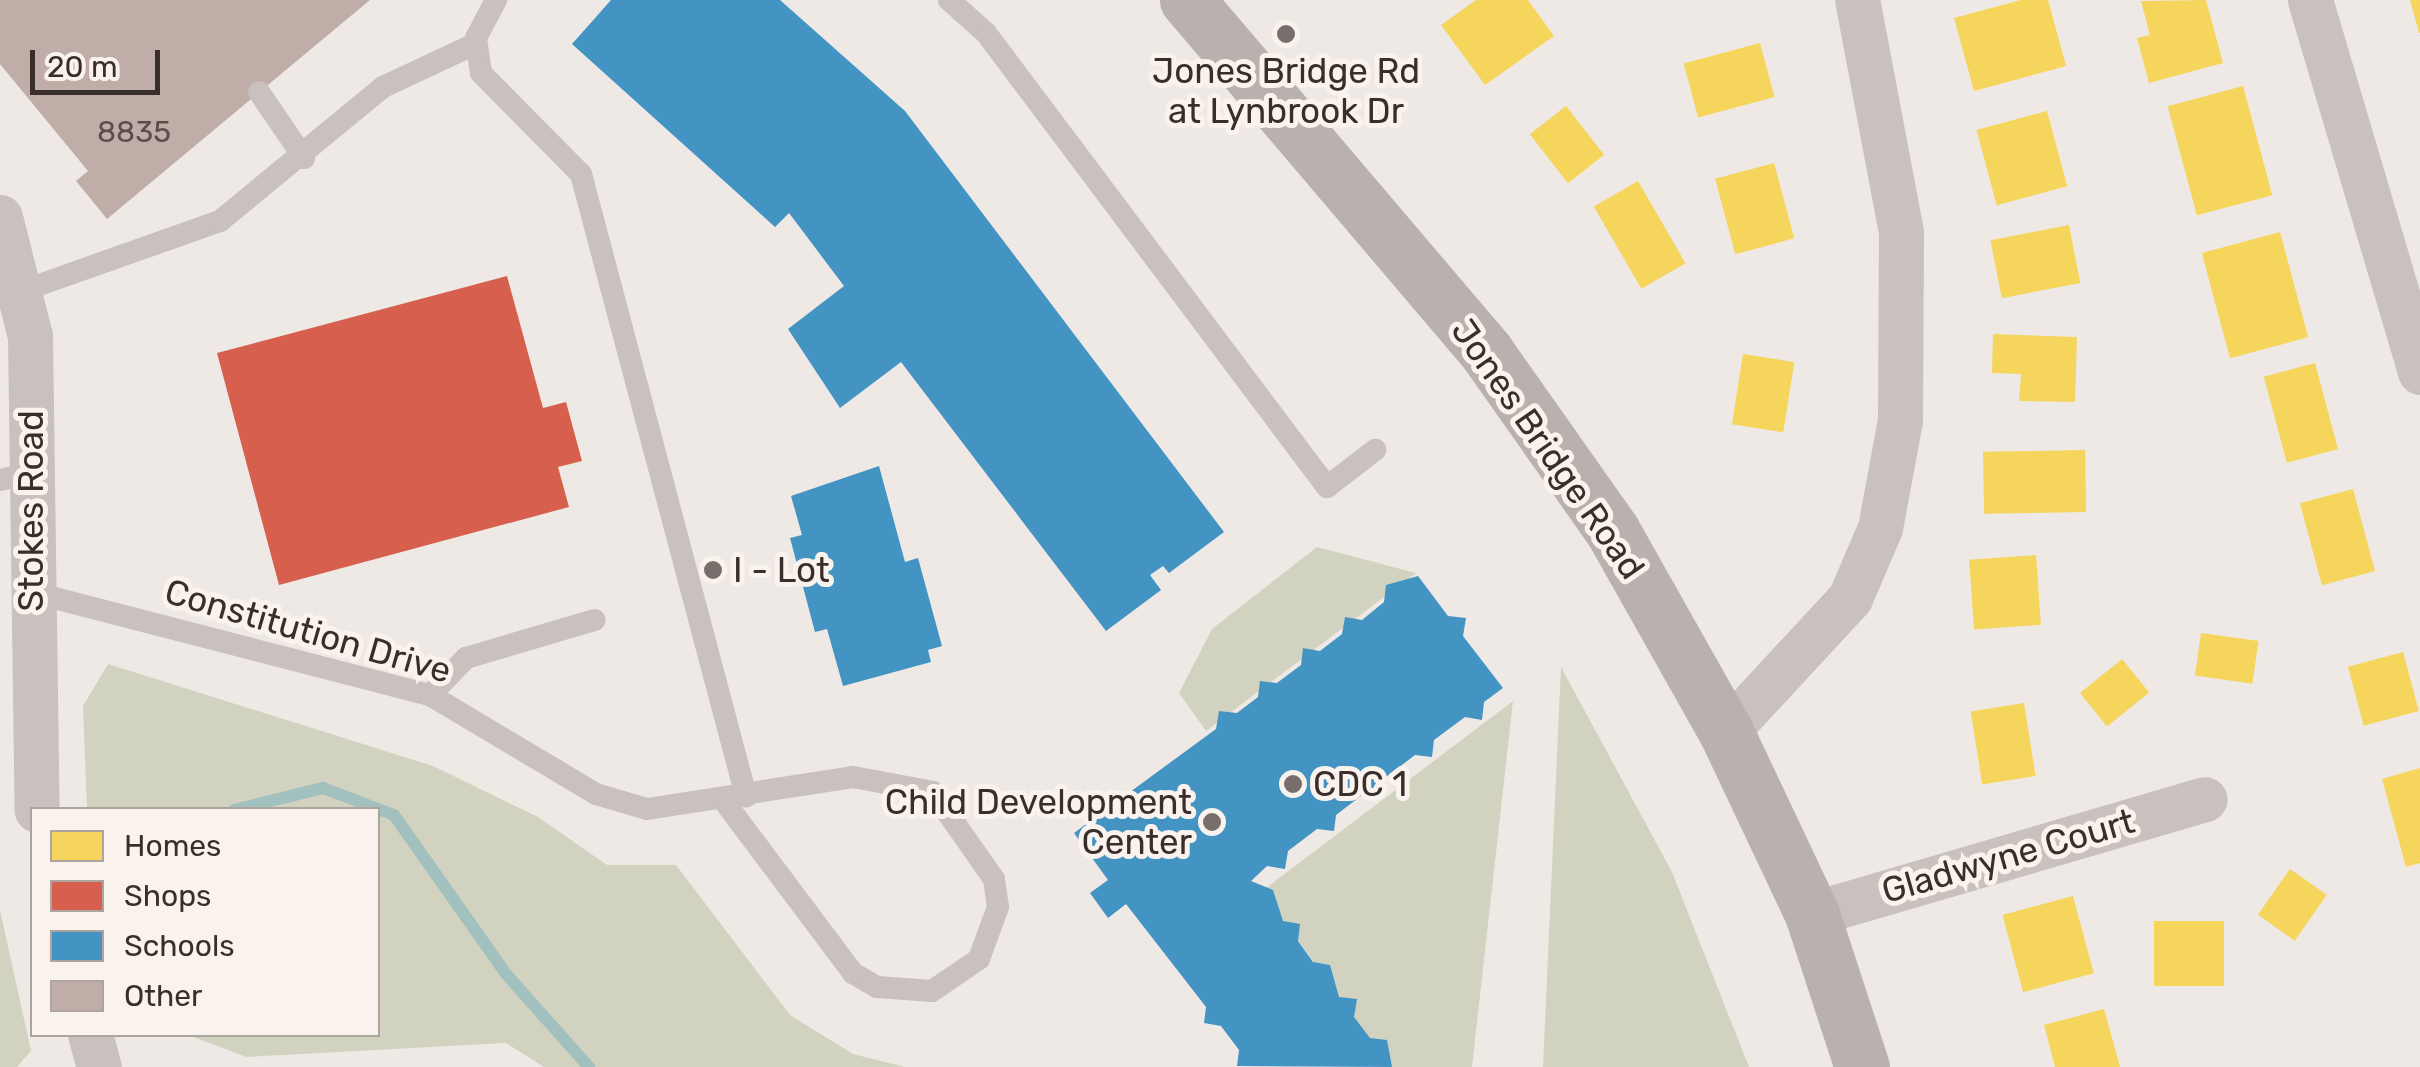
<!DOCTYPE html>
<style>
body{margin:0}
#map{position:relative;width:2420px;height:1067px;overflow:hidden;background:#eee9e5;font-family:Rubik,sans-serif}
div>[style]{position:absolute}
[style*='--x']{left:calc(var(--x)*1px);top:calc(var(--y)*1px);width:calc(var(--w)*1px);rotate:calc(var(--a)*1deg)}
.green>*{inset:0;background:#d1d3c0}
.homes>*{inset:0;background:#f6d55c;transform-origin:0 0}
.shops>*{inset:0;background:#d6604d}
.schools>*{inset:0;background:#4393c3}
.stream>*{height:12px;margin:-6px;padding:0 6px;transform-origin:6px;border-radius:6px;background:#a2c0be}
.building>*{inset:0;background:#c1ada7}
.service>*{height:22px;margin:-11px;padding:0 11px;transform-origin:11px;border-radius:11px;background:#c8c1bd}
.minor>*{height:45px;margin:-22.5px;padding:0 22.5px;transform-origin:22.5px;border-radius:22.5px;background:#c8c1bd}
.secondary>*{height:55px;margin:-27.5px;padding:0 27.5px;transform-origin:27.5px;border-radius:27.5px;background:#b8b1ae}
.dots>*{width:28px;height:28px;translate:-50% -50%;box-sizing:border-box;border:5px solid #faf3ed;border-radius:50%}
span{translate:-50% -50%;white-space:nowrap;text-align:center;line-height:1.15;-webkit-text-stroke:10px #faf3ed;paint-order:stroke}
.number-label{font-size:30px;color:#5b4e4a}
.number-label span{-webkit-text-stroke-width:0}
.poi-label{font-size:35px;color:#392e2b}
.left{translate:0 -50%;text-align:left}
.right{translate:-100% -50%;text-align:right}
.street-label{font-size:35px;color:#392e2b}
.legend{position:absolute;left:30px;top:807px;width:350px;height:230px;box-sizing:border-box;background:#faf3ed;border:2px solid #ada49f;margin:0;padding:12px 18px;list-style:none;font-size:30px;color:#392e2b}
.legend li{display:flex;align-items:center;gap:20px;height:50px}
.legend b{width:50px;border:2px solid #ada49f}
.scale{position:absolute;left:30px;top:50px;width:130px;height:45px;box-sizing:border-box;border:5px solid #392e2b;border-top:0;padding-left:12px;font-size:30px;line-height:35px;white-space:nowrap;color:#392e2b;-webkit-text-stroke:8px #faf3ed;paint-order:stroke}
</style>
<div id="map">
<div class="green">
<i style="clip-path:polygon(1317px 547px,1416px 573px,1206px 731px,1179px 693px,1212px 629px)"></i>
<i style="clip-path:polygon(108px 664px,433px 766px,538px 817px,607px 865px,676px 865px,790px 1015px,853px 1054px,905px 1067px,544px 1067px,506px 1043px,247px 1057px,187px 1035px,378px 1034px,378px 810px,87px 809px,83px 706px)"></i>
<i style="clip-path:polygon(1561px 667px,1672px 872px,1749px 1067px,1543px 1067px)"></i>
<i style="clip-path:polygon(1513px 701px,1472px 1067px,1390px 1067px,1262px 891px)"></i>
<i style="clip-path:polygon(0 910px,31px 1051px,17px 1067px,0 1067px)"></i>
</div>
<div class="homes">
<i style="clip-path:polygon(1476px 0,1528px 0,1554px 36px,1485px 85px,1441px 25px)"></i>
<i style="clip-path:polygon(2021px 0,2048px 0,2066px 66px,1974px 91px,1954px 18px)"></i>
<i style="clip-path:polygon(2206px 0,2223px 63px,2149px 83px,2137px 38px,2150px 35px,2141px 1px)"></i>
<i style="clip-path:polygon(2410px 0,2420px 0,2420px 33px,2419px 33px)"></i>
<i style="left:1760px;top:43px;width:56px;height:79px;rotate:75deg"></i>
<i style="left:2243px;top:86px;width:113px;height:78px;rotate:75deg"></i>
<i style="left:1566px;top:106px;width:62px;height:46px;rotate:52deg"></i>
<i style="left:2047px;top:111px;width:78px;height:73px;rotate:75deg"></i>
<i style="left:1774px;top:163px;width:78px;height:61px;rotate:75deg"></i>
<i style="left:1638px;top:181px;width:95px;height:51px;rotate:60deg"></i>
<i style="left:2069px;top:225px;width:59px;height:80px;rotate:79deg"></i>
<i style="left:2280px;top:232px;width:109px;height:81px;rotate:75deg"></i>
<i style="clip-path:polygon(1993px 334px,2077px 337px,2075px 402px,2019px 401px,2021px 374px,1992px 373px)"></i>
<i style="left:1743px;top:354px;width:52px;height:71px;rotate:9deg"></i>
<i style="left:2315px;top:363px;width:89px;height:53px;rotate:75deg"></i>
<i style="left:2085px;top:450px;width:62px;height:102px;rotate:89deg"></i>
<i style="left:2353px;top:489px;width:85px;height:55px;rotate:75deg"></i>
<i style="left:2036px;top:555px;width:70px;height:67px;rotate:86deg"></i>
<i style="left:2201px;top:633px;width:58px;height:43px;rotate:8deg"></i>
<i style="left:2403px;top:652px;width:61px;height:57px;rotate:75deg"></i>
<i style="left:2122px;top:659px;width:43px;height:54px;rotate:51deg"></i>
<i style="left:2024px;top:703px;width:74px;height:54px;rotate:81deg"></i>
<i style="clip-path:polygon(2420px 768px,2420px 863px,2406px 867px,2382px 779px)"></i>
<i style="left:2290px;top:869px;width:45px;height:56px;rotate:35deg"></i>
<i style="left:2073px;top:896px;width:80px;height:73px;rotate:75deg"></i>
<i style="left:2154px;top:921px;width:70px;height:65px"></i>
<i style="clip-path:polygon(2104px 1009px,2120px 1067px,2055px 1067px,2044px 1025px)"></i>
</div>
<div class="shops">
<i style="clip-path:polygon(507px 276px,543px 408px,566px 402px,582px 461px,558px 467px,569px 507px,279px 585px,217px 353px)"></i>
</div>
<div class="schools">
<i style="clip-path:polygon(611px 0,780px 0,905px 111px,1224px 532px,1169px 573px,1163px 566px,1150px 575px,1161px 590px,1106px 631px,901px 362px,840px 408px,788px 329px,844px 286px,789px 213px,775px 227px,572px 44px)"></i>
<i style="clip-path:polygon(879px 466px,905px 562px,918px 558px,942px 646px,928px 650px,931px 662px,843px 686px,827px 629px,815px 632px,790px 538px,802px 535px,791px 496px)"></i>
<i style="clip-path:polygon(1418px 576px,1448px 616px,1466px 618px,1463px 636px,1503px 688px,1484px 702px,1482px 720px,1465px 717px,1434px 740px,1432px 757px,1415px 755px,1386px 777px,1383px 794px,1366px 792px,1336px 815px,1334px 831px,1317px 829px,1288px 851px,1285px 869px,1267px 866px,1251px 881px,1273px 890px,1283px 921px,1300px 924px,1298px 941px,1313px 962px,1330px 965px,1339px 997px,1357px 999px,1354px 1017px,1370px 1038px,1387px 1040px,1392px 1067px,1237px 1066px,1239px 1050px,1221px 1026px,1204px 1023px,1206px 1007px,1126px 904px,1108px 918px,1090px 893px,1108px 880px,1074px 833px,1216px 729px,1219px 711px,1237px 713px,1258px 697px,1260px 681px,1277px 683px,1301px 665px,1303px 648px,1320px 651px,1342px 634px,1345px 617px,1362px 620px,1384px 602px,1386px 585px)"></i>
</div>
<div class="stream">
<i style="--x:234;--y:810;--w:92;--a:-13.9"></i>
<i style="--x:323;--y:788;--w:76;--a:20.8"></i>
<i style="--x:394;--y:815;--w:194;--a:54.8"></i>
<i style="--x:506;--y:974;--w:125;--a:48.3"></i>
</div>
<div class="building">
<i style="clip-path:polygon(0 0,370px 0,107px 219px,76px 181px,88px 171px,0 64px)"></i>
</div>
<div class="service">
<i style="--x:496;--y:0;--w:43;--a:117.8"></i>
<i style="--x:476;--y:38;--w:35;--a:82"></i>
<i style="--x:481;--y:73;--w:142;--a:45.3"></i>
<i style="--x:581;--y:174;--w:644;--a:75.14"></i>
<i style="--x:949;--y:0;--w:50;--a:41.7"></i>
<i style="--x:986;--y:33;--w:568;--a:53.09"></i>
<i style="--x:1327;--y:487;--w:61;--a:-37.6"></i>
<i style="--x:259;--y:92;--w:80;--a:55.7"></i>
<i style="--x:25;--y:290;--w:207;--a:-19.5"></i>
<i style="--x:220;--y:221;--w:211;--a:-39.4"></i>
<i style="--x:383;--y:87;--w:102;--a:-25.1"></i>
<i style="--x:0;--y:480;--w:35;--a:-13"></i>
<i style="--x:31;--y:592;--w:412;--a:14.5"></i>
<i style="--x:430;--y:695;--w:193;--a:30.8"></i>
<i style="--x:596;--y:794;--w:53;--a:16.4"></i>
<i style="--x:647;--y:809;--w:208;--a:-8.8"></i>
<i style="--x:853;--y:777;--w:81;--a:10.6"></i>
<i style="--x:933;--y:792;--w:106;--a:55"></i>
<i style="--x:994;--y:879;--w:28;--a:82"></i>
<i style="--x:998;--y:907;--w:55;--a:110.1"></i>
<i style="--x:979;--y:959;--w:57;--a:145.8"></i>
<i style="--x:932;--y:991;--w:55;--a:-175.8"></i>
<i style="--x:877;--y:987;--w:28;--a:-150"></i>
<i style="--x:853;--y:973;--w:216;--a:-126.9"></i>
<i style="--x:430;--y:695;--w:52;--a:-45.8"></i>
<i style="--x:466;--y:658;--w:134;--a:-16.5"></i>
</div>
<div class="minor">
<i style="--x:2310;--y:0;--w:388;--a:73.5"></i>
<i style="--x:0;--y:217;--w:123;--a:75.9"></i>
<i style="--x:30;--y:336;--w:474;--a:89.2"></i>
<i style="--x:1726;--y:732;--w:183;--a:-47.2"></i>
<i style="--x:1850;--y:598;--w:76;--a:-66.8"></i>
<i style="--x:1880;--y:528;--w:110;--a:-79.5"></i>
<i style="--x:1900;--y:420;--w:188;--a:-89.7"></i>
<i style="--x:1901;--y:232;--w:236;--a:-100.7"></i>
<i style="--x:1812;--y:914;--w:409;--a:-16.3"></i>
<i style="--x:90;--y:1034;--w:34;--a:75"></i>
</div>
<div class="secondary">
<i style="--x:1187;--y:0;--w:463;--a:49.6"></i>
<i style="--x:1487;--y:353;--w:217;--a:54.8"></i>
<i style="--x:1612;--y:530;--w:232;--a:60.6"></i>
<i style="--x:1726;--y:732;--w:201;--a:64.7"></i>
<i style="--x:1812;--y:914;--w:161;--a:71.9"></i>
</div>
<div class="dots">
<i style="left:1286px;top:34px;background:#786f6c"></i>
<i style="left:713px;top:570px;background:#786f6c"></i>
<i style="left:1293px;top:784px;background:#786f6c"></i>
<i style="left:1212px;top:822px;background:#786f6c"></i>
</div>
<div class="number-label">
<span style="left:134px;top:132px">8835</span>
</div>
<div class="poi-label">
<span style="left:1286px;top:91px">Jones Bridge Rd<br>at Lynbrook Dr</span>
<span class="left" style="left:733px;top:570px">I - Lot</span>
<span class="left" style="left:1313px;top:784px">CDC 1</span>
<span class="right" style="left:1192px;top:822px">Child Development<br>Center</span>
</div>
<div class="street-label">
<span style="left:1548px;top:449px;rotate:55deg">Jones Bridge Road</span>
<span style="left:31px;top:511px;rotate:-90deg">Stokes Road</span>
<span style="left:308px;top:631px;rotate:16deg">Constitution Drive</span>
<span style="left:2008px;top:856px;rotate:-16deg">Gladwyne Court</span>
</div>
<ul class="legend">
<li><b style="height:28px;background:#f6d55c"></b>Homes</li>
<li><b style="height:28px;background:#d6604d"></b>Shops</li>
<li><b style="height:28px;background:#4393c3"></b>Schools</li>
<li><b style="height:28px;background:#c1ada7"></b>Other</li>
</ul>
<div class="scale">20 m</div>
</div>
